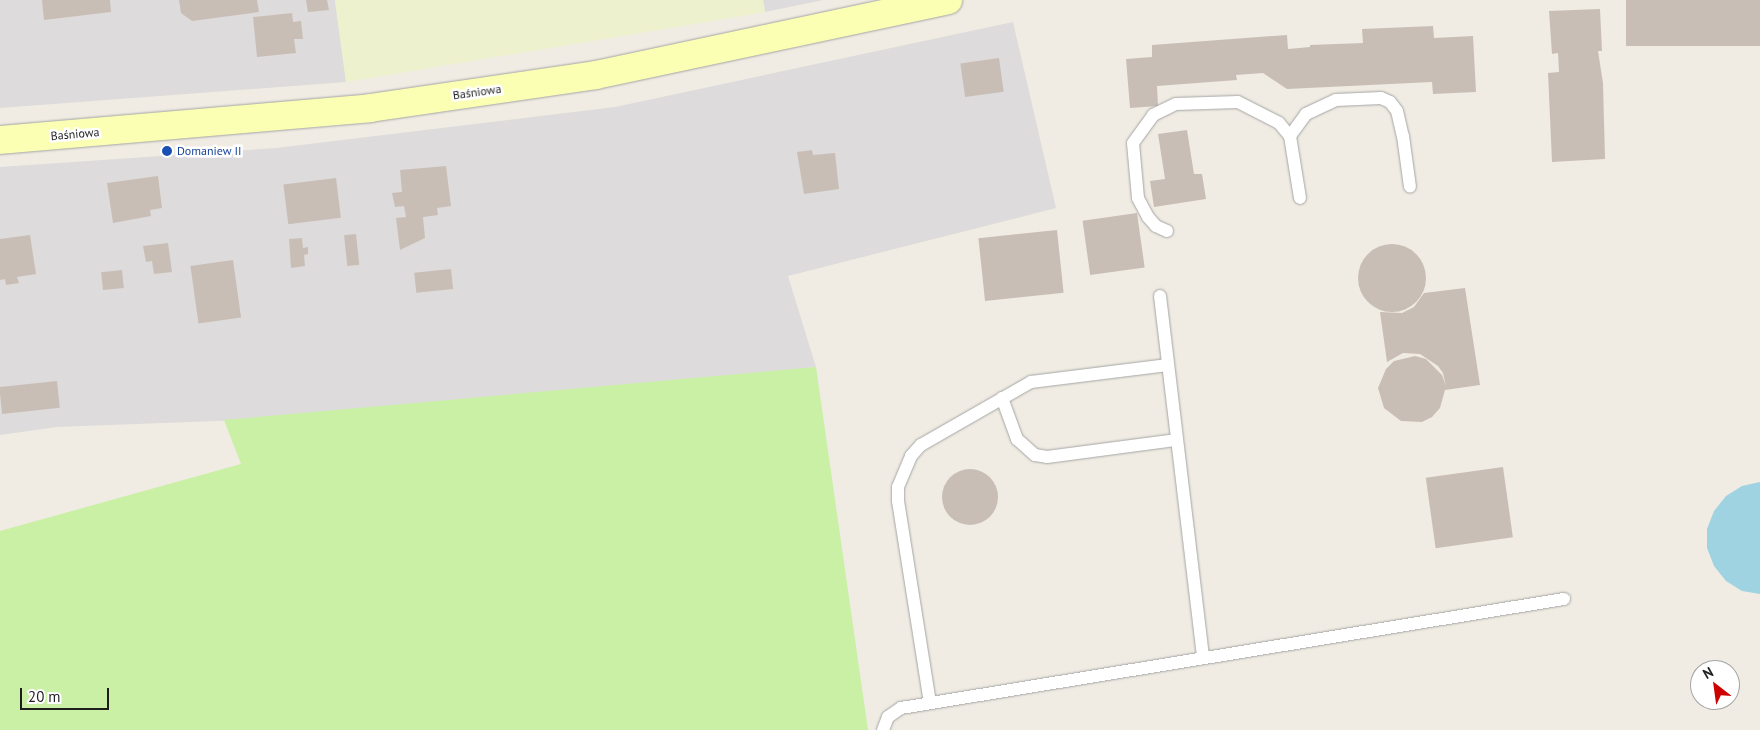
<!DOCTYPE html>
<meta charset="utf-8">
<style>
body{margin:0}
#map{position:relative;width:1760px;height:730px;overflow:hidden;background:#f0ece3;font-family:"PT Sans",sans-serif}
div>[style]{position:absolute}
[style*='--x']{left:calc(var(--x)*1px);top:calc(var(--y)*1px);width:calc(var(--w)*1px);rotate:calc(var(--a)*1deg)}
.residential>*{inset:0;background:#dddbdb}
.farmland>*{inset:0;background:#eef1cd}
.grass>*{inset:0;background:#c9f0a4}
.water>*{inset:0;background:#9fd3e2}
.building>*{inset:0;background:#c9beb6;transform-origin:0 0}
.round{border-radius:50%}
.roads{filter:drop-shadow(0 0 1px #a5a5a5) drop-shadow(0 0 1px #a5a5a5)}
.service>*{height:12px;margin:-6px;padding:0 6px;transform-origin:6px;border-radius:6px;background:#fff}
.secondary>*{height:28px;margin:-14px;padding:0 14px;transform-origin:14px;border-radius:14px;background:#fbffb3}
.dots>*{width:14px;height:14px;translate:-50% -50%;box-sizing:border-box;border:2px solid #fff;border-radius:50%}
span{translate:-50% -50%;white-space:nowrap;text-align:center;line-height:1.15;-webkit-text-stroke:5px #fff;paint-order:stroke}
.street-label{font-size:12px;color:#1e1e1e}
.transit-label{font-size:12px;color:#164399}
.left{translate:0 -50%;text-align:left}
.north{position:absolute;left:1690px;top:660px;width:50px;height:50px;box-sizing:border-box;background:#fff;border:1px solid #a5a5a5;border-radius:50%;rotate:330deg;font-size:14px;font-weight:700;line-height:20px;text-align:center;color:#1e1e1e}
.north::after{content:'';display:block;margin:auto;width:18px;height:22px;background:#cd0100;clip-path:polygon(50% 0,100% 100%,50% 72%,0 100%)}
.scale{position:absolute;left:20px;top:688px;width:89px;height:22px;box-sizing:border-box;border:2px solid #1e1e1e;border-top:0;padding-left:6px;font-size:15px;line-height:18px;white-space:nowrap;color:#1e1e1e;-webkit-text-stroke:4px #fff;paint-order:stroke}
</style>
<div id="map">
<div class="residential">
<i style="clip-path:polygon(0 0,335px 0,346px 82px,0 108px)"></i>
<i style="clip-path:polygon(763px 0,823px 0,765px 12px)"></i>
<i style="clip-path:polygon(1013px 22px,1056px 208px,788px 276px,816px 367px,400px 414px,57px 427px,0 435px,0 167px,276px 148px,615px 107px)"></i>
</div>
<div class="farmland">
<i style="clip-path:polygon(335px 0,763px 0,765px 12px,346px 82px)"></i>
</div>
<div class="grass">
<i style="clip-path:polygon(816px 367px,868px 730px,0 730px,0 531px,241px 464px,224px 420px)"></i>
</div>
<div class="water">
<i style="clip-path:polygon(1760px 482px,1760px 594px,1742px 591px,1726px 581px,1714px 566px,1707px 548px,1707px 529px,1714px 511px,1726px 496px,1742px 486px)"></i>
</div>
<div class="building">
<i style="clip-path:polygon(42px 0,110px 0,111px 12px,44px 20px)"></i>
<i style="clip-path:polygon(179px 0,257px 0,259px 12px,192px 21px,181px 13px)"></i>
<i style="clip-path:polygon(306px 0,327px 0,329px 10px,308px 12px)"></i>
<i style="left:1760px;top:0;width:46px;height:134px;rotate:90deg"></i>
<i style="clip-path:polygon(1600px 9px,1602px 51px,1598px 51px,1603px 83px,1605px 159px,1552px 162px,1548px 73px,1559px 72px,1558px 53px,1552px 54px,1549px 11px)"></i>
<i style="clip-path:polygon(292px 13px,293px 22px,301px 21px,303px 39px,294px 39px,296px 53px,257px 57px,253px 17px)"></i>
<i style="clip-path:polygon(1433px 26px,1434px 38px,1473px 36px,1476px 92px,1433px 94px,1432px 82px,1287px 89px,1263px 73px,1236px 75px,1237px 80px,1157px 86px,1158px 106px,1130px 108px,1126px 59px,1152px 57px,1152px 45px,1287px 35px,1288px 49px,1310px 47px,1310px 45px,1363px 43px,1362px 29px)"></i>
<i style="left:999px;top:58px;width:34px;height:39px;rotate:82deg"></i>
<i style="clip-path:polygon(1187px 130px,1194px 174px,1202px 174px,1206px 199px,1154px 207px,1150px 181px,1165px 179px,1158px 134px)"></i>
<i style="clip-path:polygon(812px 150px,813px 155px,835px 153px,839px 189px,804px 194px,797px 152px)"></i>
<i style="clip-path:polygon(446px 166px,451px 206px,437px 208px,438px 215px,423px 217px,425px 238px,400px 250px,396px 218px,406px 217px,404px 206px,395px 207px,392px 193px,402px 192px,400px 170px)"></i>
<i style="clip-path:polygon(158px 176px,162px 208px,150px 210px,151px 216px,113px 223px,107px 183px)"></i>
<i style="left:336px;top:178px;width:40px;height:53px;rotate:83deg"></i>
<i style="left:1137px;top:213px;width:55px;height:55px;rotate:82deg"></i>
<i style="left:1057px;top:230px;width:63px;height:79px;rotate:84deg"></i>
<i style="left:356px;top:234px;width:31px;height:12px;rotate:84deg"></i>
<i style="clip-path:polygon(30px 235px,36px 274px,17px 277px,19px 283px,6px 285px,5px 279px,0 280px,0 239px)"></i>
<i style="clip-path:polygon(302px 238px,303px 248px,308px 247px,308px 254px,304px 255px,305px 266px,291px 268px,289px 239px)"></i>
<i style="clip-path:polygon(168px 243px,172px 272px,154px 274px,152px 261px,146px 262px,143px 246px)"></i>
<i class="round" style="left:1358px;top:244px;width:68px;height:68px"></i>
<i style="left:233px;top:260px;width:58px;height:43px;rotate:82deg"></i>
<i style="left:451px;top:269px;width:20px;height:37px;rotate:84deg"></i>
<i style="left:122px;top:270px;width:18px;height:21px;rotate:84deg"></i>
<i style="clip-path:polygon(1465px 288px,1480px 385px,1445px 390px,1440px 408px,1432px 417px,1422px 422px,1401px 421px,1384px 408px,1378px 388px,1386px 369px,1394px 361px,1415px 356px,1426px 359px,1442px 375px,1446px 386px,1445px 382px,1443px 373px,1438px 366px,1420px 354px,1403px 353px,1387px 362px,1380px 312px,1402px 313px,1414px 307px,1424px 293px)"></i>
<i style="left:57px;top:381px;width:27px;height:58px;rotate:84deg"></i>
<i style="left:1503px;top:467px;width:71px;height:78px;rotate:82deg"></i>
<i class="round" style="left:942px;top:469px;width:56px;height:56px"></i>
</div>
<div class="roads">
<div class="service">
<i style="--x:1300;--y:198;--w:63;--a:-99.2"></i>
<i style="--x:1290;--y:136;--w:27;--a:-54"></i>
<i style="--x:1306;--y:114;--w:33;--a:-25"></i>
<i style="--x:1336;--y:100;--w:45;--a:-2.5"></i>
<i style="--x:1381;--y:98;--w:10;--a:24"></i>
<i style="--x:1390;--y:102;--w:11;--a:52"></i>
<i style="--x:1397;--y:111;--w:26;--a:77"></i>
<i style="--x:1403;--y:136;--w:51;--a:82.2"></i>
<i style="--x:1167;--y:231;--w:12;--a:-156"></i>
<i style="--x:1156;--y:226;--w:12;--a:-132"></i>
<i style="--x:1148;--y:217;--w:21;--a:-118"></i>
<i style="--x:1138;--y:198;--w:55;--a:-95.2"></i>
<i style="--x:1133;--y:143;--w:34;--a:-54"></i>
<i style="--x:1153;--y:115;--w:25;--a:-26"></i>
<i style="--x:1176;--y:104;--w:62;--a:-1.8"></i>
<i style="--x:1238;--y:102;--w:46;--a:27.1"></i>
<i style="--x:1279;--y:123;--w:17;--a:50"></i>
<i style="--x:1160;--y:296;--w:364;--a:83.2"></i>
<i style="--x:1002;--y:398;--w:44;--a:69.9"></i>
<i style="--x:1017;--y:439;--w:24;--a:42"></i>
<i style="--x:1035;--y:455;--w:12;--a:9"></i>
<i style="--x:1047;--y:457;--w:131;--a:-7.5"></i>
<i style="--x:930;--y:703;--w:205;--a:-99"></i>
<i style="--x:898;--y:501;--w:14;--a:-90"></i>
<i style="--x:898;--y:487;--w:34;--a:-67"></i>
<i style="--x:911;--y:456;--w:15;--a:-48"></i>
<i style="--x:921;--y:445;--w:127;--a:-29.8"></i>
<i style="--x:1031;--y:382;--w:138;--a:-7.1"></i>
<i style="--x:883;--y:730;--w:14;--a:-69"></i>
<i style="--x:888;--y:717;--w:16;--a:-35"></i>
<i style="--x:901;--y:708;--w:672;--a:-9.34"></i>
</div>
<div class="secondary">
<i style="--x:0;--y:140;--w:371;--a:-4.9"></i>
<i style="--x:370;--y:108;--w:228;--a:-8.3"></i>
<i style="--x:596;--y:75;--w:360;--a:-12"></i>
</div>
</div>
<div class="dots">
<i style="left:167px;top:151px;background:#1a4fb4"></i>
</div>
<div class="street-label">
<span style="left:477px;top:92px;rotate:-8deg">Baśniowa</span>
<span style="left:75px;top:134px;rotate:-5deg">Baśniowa</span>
</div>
<div class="transit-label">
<span class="left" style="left:177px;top:151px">Domaniew II</span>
</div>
<div class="north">N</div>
<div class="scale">20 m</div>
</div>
